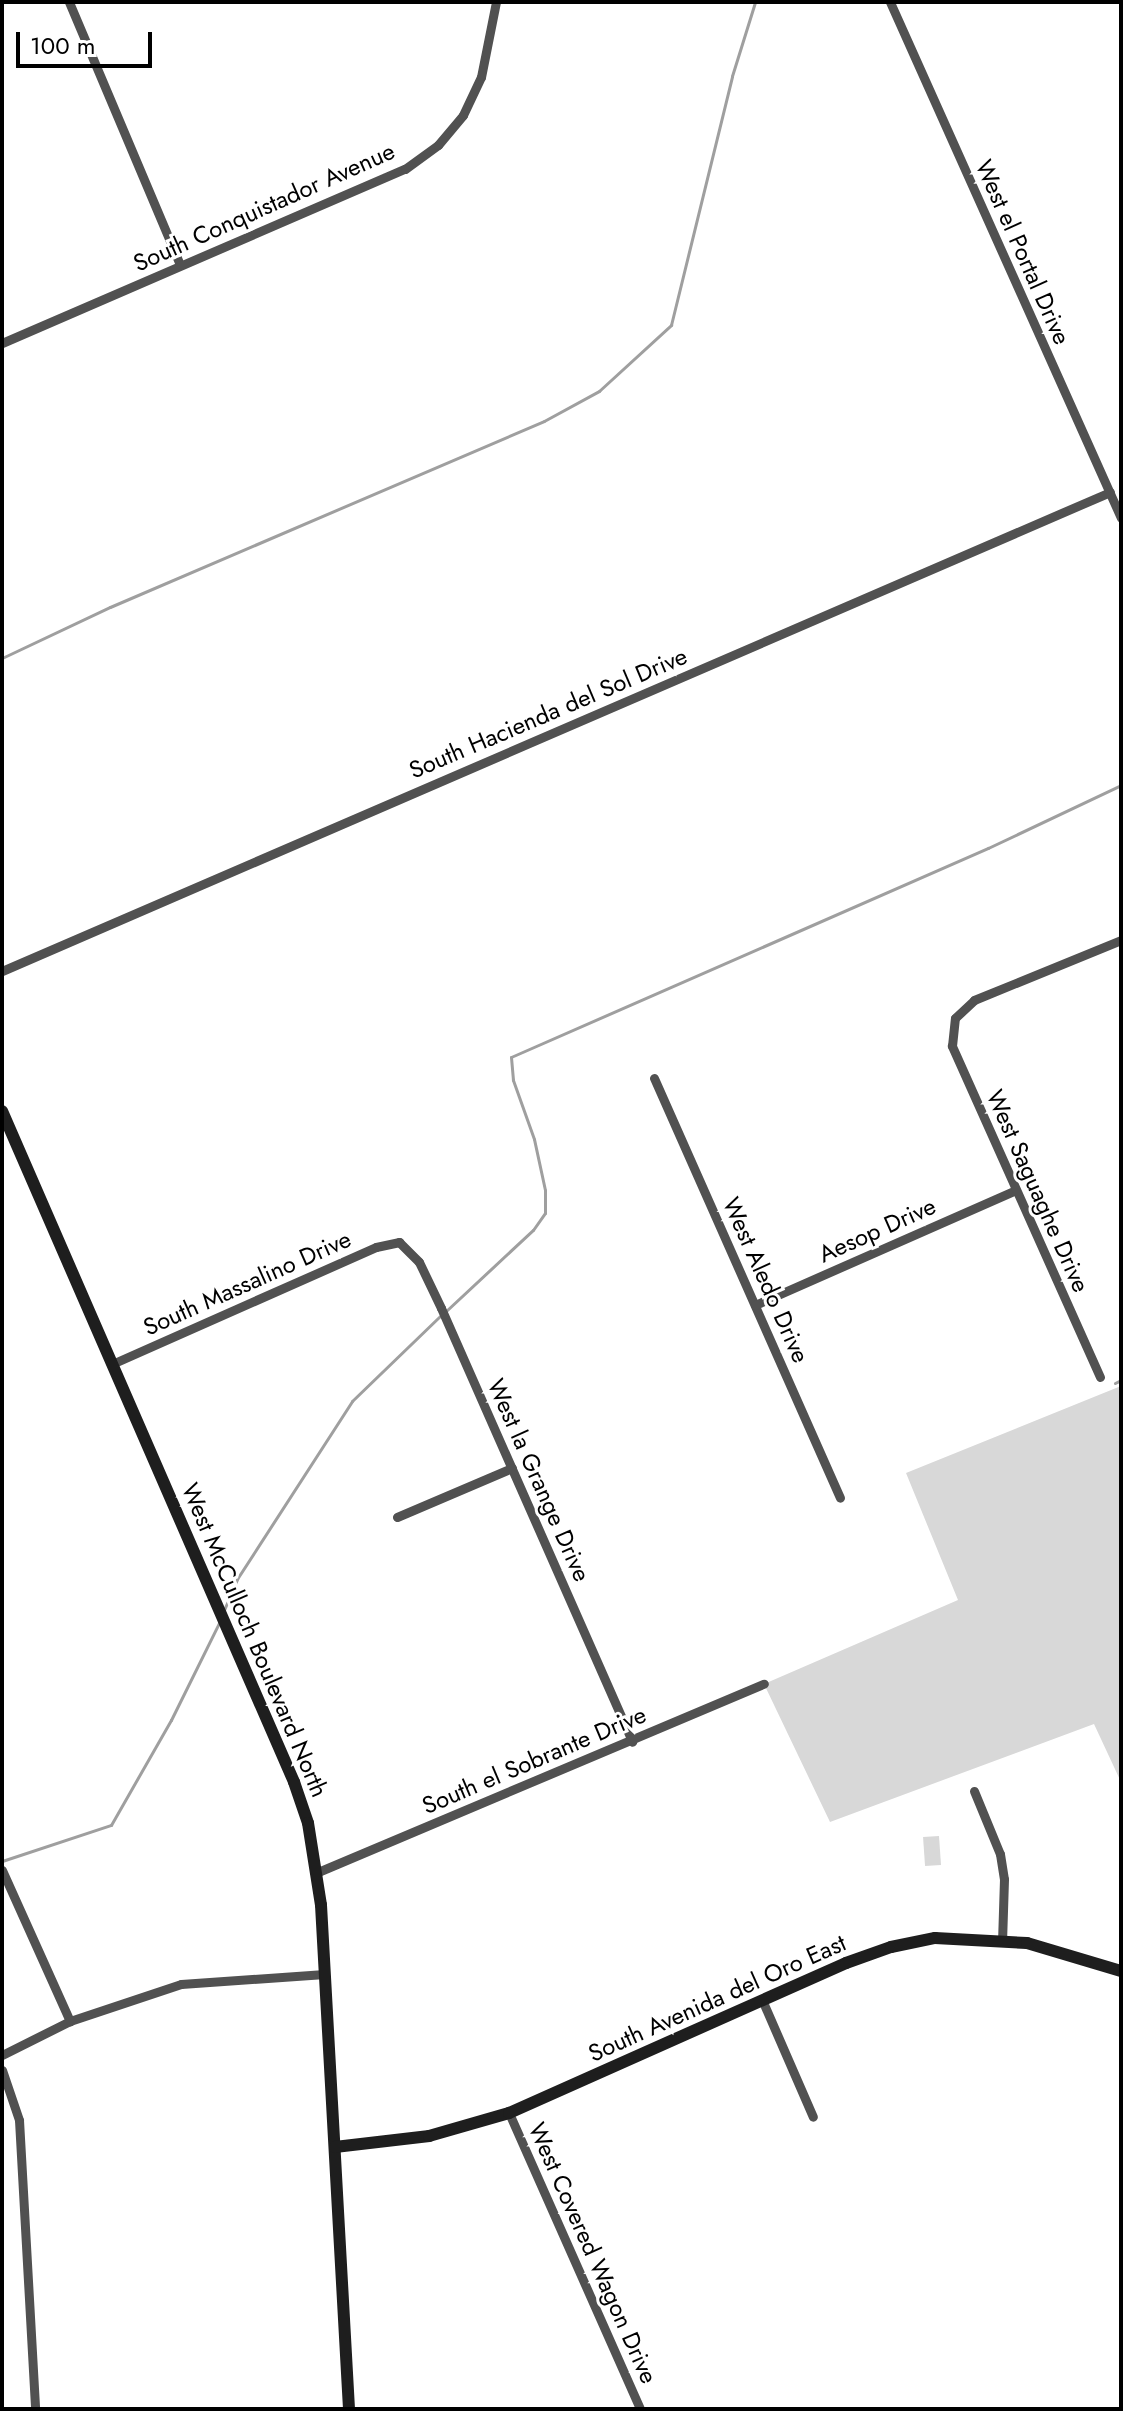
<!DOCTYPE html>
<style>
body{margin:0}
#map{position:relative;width:1123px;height:2411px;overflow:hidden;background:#fff;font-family:Jost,sans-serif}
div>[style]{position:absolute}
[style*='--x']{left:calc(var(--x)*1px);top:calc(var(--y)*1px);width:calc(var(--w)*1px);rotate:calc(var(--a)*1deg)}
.green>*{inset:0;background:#d8d8d8;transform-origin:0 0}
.stream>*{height:3px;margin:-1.5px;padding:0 1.5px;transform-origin:1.5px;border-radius:1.5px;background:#9f9f9f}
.street>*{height:9px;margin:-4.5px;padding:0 4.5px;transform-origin:4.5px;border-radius:4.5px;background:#515151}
.secondary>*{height:12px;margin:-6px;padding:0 6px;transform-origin:6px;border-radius:6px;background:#1e1e1e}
span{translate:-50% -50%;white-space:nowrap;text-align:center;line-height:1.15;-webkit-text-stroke:6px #fff;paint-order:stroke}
.street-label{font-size:24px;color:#000}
.frame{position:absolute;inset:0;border:4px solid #000;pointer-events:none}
.scale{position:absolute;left:16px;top:32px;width:136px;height:36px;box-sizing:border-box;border:4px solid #000;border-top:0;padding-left:10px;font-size:24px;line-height:28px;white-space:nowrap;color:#000;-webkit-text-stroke:6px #fff;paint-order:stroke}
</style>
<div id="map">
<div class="green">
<i style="clip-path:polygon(1121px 1386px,1121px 1782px,1094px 1724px,830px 1822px,764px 1684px,958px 1600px,906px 1473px)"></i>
<i style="left:939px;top:1836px;width:29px;height:16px;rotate:86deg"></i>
</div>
<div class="stream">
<i style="--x:2;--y:658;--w:119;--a:-25.3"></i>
<i style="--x:110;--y:607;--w:472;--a:-23.2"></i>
<i style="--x:544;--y:421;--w:63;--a:-28.6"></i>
<i style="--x:599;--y:391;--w:98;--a:-42.5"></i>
<i style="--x:671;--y:325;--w:256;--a:-76.2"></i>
<i style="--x:732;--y:76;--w:77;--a:-72.7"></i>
<i style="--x:446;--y:1311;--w:119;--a:-43"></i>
<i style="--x:533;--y:1230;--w:21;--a:-55"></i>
<i style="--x:545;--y:1213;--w:23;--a:-90"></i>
<i style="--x:545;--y:1190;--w:52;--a:-102.2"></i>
<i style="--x:534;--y:1139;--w:63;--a:-109.6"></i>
<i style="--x:513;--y:1080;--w:23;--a:-95"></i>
<i style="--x:511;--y:1057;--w:521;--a:-23.66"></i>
<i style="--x:988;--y:848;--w:147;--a:-25.3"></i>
<i style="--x:1115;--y:1383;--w:7;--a:-27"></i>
<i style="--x:224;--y:1610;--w:34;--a:-67"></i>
<i style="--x:237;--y:1579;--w:212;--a:-57.1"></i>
<i style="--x:352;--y:1401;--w:122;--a:-44"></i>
<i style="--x:2;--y:1861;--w:115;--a:-18.3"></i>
<i style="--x:111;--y:1825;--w:121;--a:-60.3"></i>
<i style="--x:171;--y:1720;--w:110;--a:-63.7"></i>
</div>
<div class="street">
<i style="--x:69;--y:2;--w:285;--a:67.1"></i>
<i style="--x:890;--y:2;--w:565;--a:65.88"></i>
<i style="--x:2;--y:343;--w:439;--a:-23.4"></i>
<i style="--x:405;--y:169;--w:41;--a:-36"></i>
<i style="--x:438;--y:145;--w:39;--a:-50"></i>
<i style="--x:463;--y:115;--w:42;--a:-64.7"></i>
<i style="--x:481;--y:77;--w:76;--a:-78.7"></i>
<i style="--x:2;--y:971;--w:1207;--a:-23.38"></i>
<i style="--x:654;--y:1078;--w:459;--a:66.1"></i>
<i style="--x:755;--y:1305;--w:283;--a:-23.8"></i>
<i style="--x:112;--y:1364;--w:289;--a:-23.9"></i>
<i style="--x:376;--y:1247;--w:24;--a:-12"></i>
<i style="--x:399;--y:1242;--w:28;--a:45"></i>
<i style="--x:419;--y:1262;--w:51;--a:64.4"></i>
<i style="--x:441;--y:1308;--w:474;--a:66.2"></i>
<i style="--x:1100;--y:1377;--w:363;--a:-114.1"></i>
<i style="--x:952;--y:1046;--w:28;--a:-84"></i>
<i style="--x:955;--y:1018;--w:26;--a:-43"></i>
<i style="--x:974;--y:1000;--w:159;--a:-22.2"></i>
<i style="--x:397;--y:1517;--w:125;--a:-23.1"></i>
<i style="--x:974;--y:1791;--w:68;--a:67.6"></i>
<i style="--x:1000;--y:1854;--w:25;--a:81"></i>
<i style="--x:1004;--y:1879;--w:62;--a:91.8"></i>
<i style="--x:2;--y:1870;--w:166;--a:65.8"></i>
<i style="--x:318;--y:1872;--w:484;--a:-22.9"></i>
<i style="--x:763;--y:2002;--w:125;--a:66.5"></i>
<i style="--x:2;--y:2055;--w:76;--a:-26.6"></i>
<i style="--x:70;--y:2021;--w:117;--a:-18.4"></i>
<i style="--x:181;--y:1984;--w:144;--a:-4"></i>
<i style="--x:2;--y:2070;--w:53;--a:71.2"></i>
<i style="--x:19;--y:2120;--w:289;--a:86.8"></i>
<i style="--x:509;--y:2113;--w:324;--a:66.1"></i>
</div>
<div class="secondary">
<i style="--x:2;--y:1111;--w:732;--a:66.48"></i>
<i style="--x:294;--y:1782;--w:43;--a:71.1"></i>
<i style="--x:308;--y:1823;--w:83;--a:81"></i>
<i style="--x:321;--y:1905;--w:505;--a:86.82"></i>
<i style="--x:335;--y:2147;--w:95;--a:-6.7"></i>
<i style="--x:429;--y:2136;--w:83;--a:-16"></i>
<i style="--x:509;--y:2113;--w:369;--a:-24"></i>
<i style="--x:846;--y:1963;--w:48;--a:-19.6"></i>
<i style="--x:891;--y:1947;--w:45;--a:-11.6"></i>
<i style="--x:935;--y:1938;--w:92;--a:3.1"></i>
<i style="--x:1027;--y:1943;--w:98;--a:16.6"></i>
</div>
<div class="street-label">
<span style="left:264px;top:207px;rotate:-24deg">South Conquistador Avenue</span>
<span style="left:1023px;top:252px;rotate:66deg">West el Portal Drive</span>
<span style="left:548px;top:713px;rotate:-23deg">South Hacienda del Sol Drive</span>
<span style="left:1038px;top:1191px;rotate:66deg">West Saguaghe Drive</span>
<span style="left:877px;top:1230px;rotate:-24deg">Aesop Drive</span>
<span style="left:766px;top:1280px;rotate:66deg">West Aledo Drive</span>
<span style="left:247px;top:1283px;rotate:-24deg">South Massalino Drive</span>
<span style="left:539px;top:1480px;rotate:66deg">West la Grange Drive</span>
<span style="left:255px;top:1640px;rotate:67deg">West McCulloch Boulevard North</span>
<span style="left:534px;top:1760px;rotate:-23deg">South el Sobrante Drive</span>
<span style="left:717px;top:1998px;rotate:-24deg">South Avenida del Oro East</span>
<span style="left:593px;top:2253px;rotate:66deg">West Covered Wagon Drive</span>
</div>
<div class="frame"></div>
<div class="scale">100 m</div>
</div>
